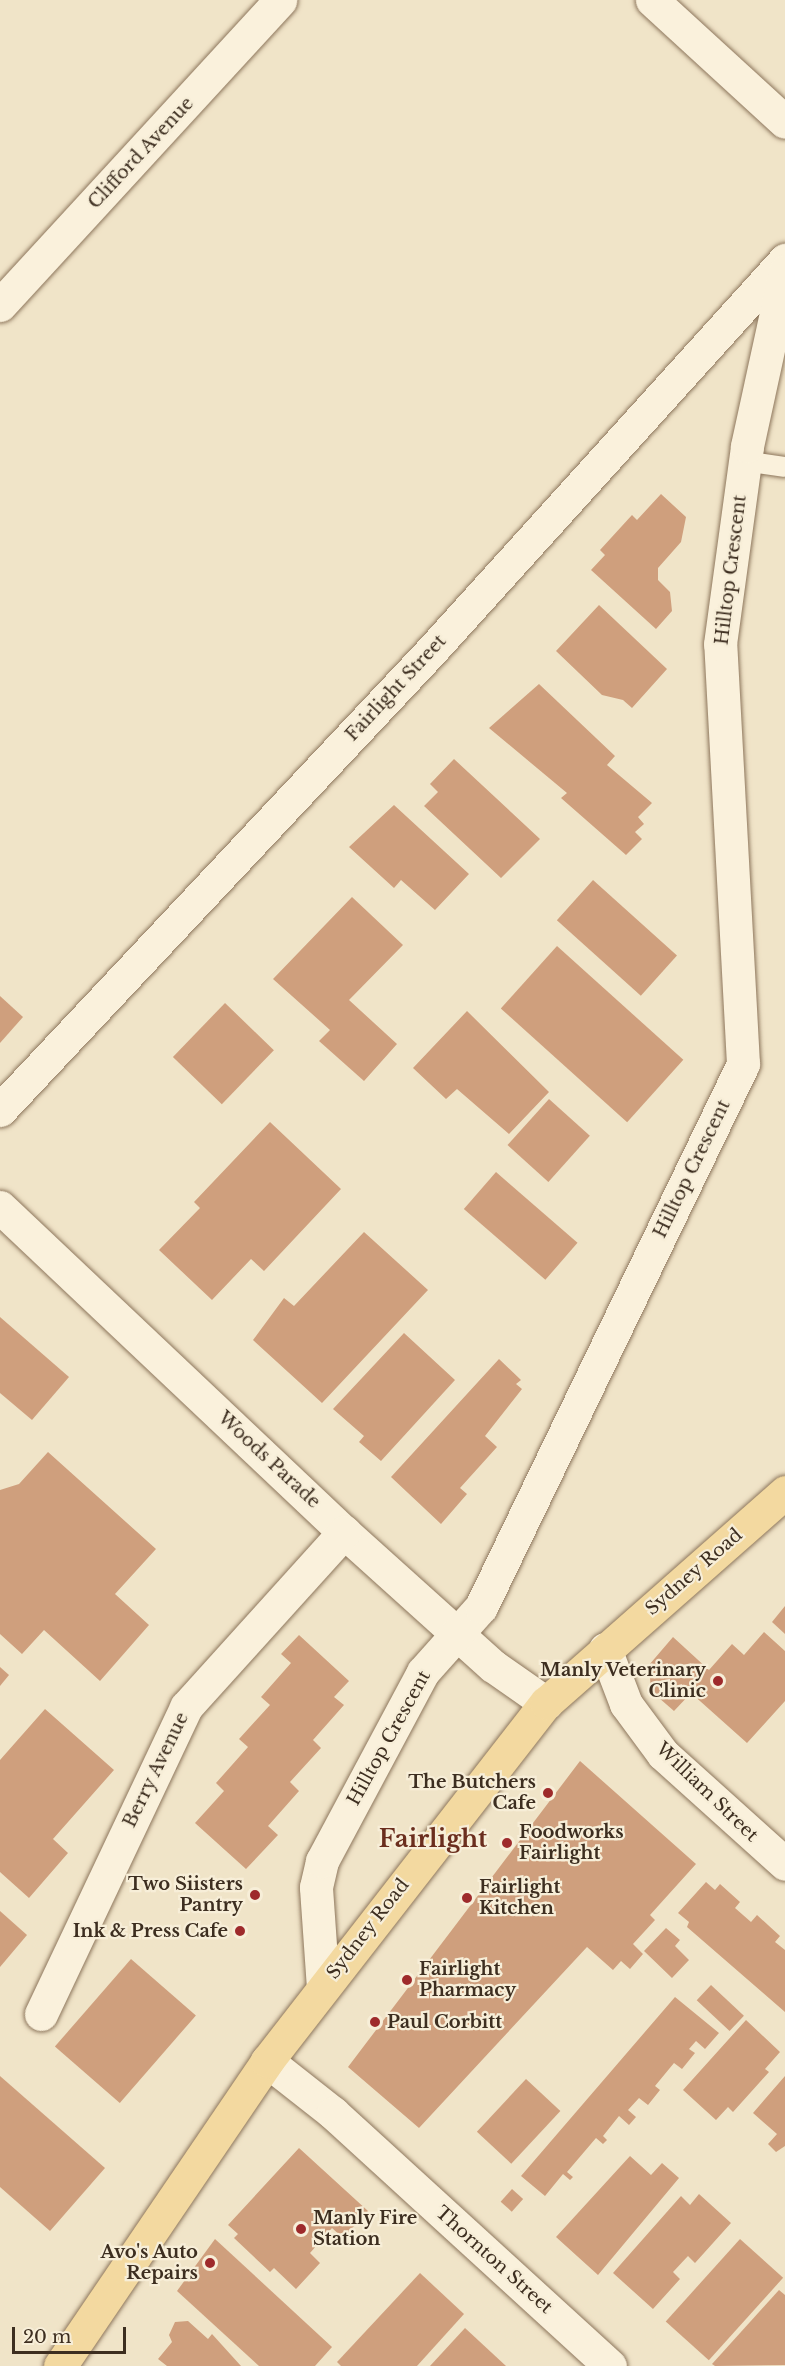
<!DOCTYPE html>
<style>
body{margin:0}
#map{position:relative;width:785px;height:2366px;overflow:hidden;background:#f0e4c8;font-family:"Libre Baskerville",serif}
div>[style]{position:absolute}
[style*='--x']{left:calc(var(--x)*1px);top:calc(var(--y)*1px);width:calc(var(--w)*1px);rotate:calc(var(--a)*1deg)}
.building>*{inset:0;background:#cf9f7d;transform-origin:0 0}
.roads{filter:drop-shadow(0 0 2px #8d765c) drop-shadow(0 0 2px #8d765c)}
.lane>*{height:20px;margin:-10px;padding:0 10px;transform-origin:10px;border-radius:10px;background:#faf1dc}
.street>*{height:33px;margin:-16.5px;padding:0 16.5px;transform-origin:16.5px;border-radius:16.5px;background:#faf1dc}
.primary>*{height:33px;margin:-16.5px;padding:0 16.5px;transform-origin:16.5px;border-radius:16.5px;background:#f3d9a0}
.dots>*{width:16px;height:16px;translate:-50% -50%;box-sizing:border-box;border:3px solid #f7eed8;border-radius:50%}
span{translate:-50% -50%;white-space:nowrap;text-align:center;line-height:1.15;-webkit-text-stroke:4.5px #f7eed8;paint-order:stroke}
.street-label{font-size:18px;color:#3d2e20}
.poi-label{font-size:18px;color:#3d2e20;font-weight:700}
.right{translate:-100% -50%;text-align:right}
.left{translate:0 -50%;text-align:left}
.district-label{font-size:24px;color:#6b2e1e;font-weight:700}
.scale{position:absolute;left:12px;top:2327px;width:114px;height:27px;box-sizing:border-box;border:3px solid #3d2e20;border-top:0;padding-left:8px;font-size:18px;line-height:21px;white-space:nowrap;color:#3d2e20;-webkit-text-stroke:4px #f7eed8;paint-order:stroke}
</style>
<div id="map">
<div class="building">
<i style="clip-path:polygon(661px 494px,686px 517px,681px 542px,658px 568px,658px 580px,670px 592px,672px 611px,656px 629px,591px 570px,605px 555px,600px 550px,632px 515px,637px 520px)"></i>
<i style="clip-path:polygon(599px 605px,667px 669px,632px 708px,623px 700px,602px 695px,556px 651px)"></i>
<i style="clip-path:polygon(539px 684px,615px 756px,607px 765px,652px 803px,638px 817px,644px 824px,635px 832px,642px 839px,626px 855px,561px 798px,567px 793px,489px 728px)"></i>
<i style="clip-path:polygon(454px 759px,540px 839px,501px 878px,424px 806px,438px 792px,430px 784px)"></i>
<i style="clip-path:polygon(394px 805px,469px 874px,435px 910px,401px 880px,394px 888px,349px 847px)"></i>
<i style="left:593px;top:880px;width:113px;height:54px;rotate:42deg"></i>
<i style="clip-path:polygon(352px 897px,403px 945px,349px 1000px,397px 1044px,364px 1081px,319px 1041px,330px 1030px,273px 979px)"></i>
<i style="left:557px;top:946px;width:170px;height:84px;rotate:42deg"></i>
<i style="clip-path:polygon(0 996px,23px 1017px,0 1043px)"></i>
<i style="left:225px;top:1003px;width:68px;height:75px;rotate:44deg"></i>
<i style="clip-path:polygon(467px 1011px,549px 1092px,509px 1134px,457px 1089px,446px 1099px,413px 1068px)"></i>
<i style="left:549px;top:1099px;width:55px;height:62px;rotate:42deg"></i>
<i style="clip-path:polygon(270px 1122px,341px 1189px,264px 1271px,251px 1259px,212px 1300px,159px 1250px,200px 1208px,194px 1202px)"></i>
<i style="left:496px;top:1172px;width:108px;height:49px;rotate:41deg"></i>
<i style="clip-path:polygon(364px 1232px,428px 1290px,322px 1403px,253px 1340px,284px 1298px,294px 1306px)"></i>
<i style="clip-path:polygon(0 1317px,69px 1377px,32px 1420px,0 1393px)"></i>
<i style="clip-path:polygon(404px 1333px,455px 1380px,381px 1461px,359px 1442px,364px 1436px,333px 1409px)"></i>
<i style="clip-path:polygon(499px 1359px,521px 1380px,516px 1384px,522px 1389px,485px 1436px,497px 1447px,460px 1488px,467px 1494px,441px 1524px,391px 1477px)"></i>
<i style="clip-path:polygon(48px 1452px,156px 1549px,115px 1594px,149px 1625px,100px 1681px,44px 1630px,22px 1654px,0 1634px,0 1490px,19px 1484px)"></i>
<i style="clip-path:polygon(785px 1606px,785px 1634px,772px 1622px)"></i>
<i style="clip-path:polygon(764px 1632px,785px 1651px,785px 1701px,747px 1743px,691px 1693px,674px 1711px,651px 1691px,649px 1665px,673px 1637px,709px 1670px,732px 1644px,744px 1655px)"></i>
<i style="clip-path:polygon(299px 1635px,349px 1681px,334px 1697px,344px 1705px,313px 1740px,321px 1748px,290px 1782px,299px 1791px,268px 1826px,278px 1835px,246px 1869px,195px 1823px,224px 1791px,216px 1783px,248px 1747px,239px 1739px,270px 1705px,261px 1697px,291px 1663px,281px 1654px)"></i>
<i style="clip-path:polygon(0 1667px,9px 1675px,0 1686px)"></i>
<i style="clip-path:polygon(45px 1709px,114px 1770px,53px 1839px,68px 1853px,29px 1898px,0 1872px,0 1760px)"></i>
<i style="clip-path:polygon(580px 1761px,696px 1864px,650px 1915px,655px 1920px,633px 1944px,643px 1954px,630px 1969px,621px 1961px,613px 1970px,587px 1947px,419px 2128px,348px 2067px)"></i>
<i style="clip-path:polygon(706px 1882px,715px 1890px,720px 1884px,740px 1902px,735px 1908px,751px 1922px,757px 1915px,780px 1936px,775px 1942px,785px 1950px,785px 2012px,687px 1927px,689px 1922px,678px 1913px)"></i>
<i style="clip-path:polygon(0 1911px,27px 1935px,0 1967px)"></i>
<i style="clip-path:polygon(666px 1928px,680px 1940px,675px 1946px,689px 1960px,672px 1978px,644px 1951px)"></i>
<i style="left:131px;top:1959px;width:86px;height:116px;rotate:41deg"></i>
<i style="left:711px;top:1985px;width:45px;height:21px;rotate:43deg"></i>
<i style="clip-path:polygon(675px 1997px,719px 2033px,705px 2049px,696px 2041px,689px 2049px,695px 2053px,682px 2069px,674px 2063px,655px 2086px,660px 2090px,648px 2105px,639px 2098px,628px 2110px,636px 2117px,629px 2125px,619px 2116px,603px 2136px,607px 2140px,603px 2144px,596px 2138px,567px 2172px,573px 2177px,570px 2180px,563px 2174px,545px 2196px,521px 2176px)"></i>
<i style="clip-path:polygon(746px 2020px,780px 2052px,765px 2069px,769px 2072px,733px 2112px,728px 2107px,716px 2120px,683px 2090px)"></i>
<i style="clip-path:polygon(0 2076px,105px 2168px,50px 2231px,0 2187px)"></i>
<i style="clip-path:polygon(785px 2076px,785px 2146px,776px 2152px,768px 2144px,777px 2134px,753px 2113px)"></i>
<i style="left:526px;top:2079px;width:47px;height:72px;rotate:43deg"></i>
<i style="clip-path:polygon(299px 2148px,368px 2211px,343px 2238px,332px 2228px,310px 2253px,320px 2263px,296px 2289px,274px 2268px,270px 2272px,234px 2238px,238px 2234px,228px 2225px)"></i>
<i style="clip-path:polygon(630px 2156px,651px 2175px,662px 2163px,679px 2178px,598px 2275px,556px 2237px)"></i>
<i style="left:512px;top:2189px;width:15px;height:17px;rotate:42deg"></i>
<i style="clip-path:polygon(699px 2194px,731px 2223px,695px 2263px,688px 2256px,673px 2272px,680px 2279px,653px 2309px,613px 2273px,681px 2196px,690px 2205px)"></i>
<i style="clip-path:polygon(215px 2239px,332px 2347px,315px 2366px,259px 2366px,177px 2291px)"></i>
<i style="left:740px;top:2239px;width:58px;height:111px;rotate:42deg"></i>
<i style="clip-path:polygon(420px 2273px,464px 2314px,417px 2366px,341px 2366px,337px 2362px)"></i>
<i style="clip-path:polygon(779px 2290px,785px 2295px,785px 2365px,715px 2366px,712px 2364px)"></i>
<i style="clip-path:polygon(188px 2321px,208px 2339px,212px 2334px,241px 2366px,167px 2366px,158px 2359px,172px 2342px,169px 2335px,175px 2322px)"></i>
<i style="clip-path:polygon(465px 2328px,506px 2366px,430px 2366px)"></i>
</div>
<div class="roads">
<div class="lane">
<i style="--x:744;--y:461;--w:41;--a:8.3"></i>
</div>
<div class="street">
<i style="--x:652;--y:0;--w:180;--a:42.5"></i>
<i style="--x:0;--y:305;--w:414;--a:-47.4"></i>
<i style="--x:0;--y:1110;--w:632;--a:-46.79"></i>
<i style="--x:433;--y:649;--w:525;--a:-47.86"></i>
<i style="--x:0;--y:1207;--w:473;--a:43.4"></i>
<i style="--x:344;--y:1532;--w:200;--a:42"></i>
<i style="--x:493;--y:1666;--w:65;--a:34.9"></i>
<i style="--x:605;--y:1649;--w:59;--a:69.1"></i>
<i style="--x:626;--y:1704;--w:62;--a:53.5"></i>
<i style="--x:663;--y:1754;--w:164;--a:42"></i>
<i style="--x:323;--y:1988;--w:101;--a:-94"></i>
<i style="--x:316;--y:1887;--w:27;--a:-77"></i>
<i style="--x:322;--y:1861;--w:214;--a:-61.9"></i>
<i style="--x:423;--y:1672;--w:87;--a:-48.3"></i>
<i style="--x:481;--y:1607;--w:603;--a:-64.24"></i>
<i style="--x:743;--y:1064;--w:421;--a:-93.1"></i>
<i style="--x:720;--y:644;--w:200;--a:-82.2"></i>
<i style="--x:747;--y:446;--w:179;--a:-77.7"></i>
<i style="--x:41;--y:2014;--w:340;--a:-64.7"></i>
<i style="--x:186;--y:1707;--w:236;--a:-47.9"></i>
<i style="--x:267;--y:2061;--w:84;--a:38.2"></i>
<i style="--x:333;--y:2113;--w:375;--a:42.4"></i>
</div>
<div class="primary">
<i style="--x:60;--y:2366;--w:369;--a:-55.8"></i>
<i style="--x:267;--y:2061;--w:454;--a:-52.1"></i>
<i style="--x:546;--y:1703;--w:319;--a:-41.4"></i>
</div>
</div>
<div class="dots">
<i style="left:718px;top:1681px;background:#9e2a2b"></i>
<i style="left:548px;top:1793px;background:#9e2a2b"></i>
<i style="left:507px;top:1843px;background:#9e2a2b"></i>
<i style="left:255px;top:1895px;background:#9e2a2b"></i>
<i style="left:467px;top:1898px;background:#9e2a2b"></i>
<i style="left:240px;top:1931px;background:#9e2a2b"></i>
<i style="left:407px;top:1980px;background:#9e2a2b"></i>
<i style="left:375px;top:2022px;background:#9e2a2b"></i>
<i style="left:301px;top:2229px;background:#9e2a2b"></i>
<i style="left:210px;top:2263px;background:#9e2a2b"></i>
</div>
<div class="street-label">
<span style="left:141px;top:153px;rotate:-47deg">Clifford Avenue</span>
<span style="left:731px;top:570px;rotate:-83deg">Hilltop Crescent</span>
<span style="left:396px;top:688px;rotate:-47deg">Fairlight Street</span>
<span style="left:692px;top:1169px;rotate:-64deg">Hilltop Crescent</span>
<span style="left:269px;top:1460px;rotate:43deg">Woods Parade</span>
<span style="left:694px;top:1572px;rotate:-41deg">Sydney Road</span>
<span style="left:389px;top:1738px;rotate:-61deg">Hilltop Crescent</span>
<span style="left:156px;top:1770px;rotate:-64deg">Berry Avenue</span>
<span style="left:707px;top:1792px;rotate:44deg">William Street</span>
<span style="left:368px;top:1929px;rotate:-52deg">Sydney Road</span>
<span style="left:494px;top:2260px;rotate:42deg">Thornton Street</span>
</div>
<div class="poi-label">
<span class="right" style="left:706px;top:1681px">Manly Veterinary<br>Clinic</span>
<span class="right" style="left:536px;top:1793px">The Butchers<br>Cafe</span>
<span class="left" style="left:519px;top:1843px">Foodworks<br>Fairlight</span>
<span class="right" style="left:243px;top:1895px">Two Siisters<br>Pantry</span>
<span class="left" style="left:479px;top:1898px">Fairlight<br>Kitchen</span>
<span class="right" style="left:228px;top:1931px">Ink &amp; Press Cafe</span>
<span class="left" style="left:419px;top:1980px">Fairlight<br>Pharmacy</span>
<span class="left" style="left:387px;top:2022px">Paul Corbitt</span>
<span class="left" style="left:313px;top:2229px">Manly Fire<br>Station</span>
<span class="right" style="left:198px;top:2263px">Avo's Auto<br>Repairs</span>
</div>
<div class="district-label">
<span style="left:433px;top:1839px">Fairlight</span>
</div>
<div class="scale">20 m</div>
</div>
